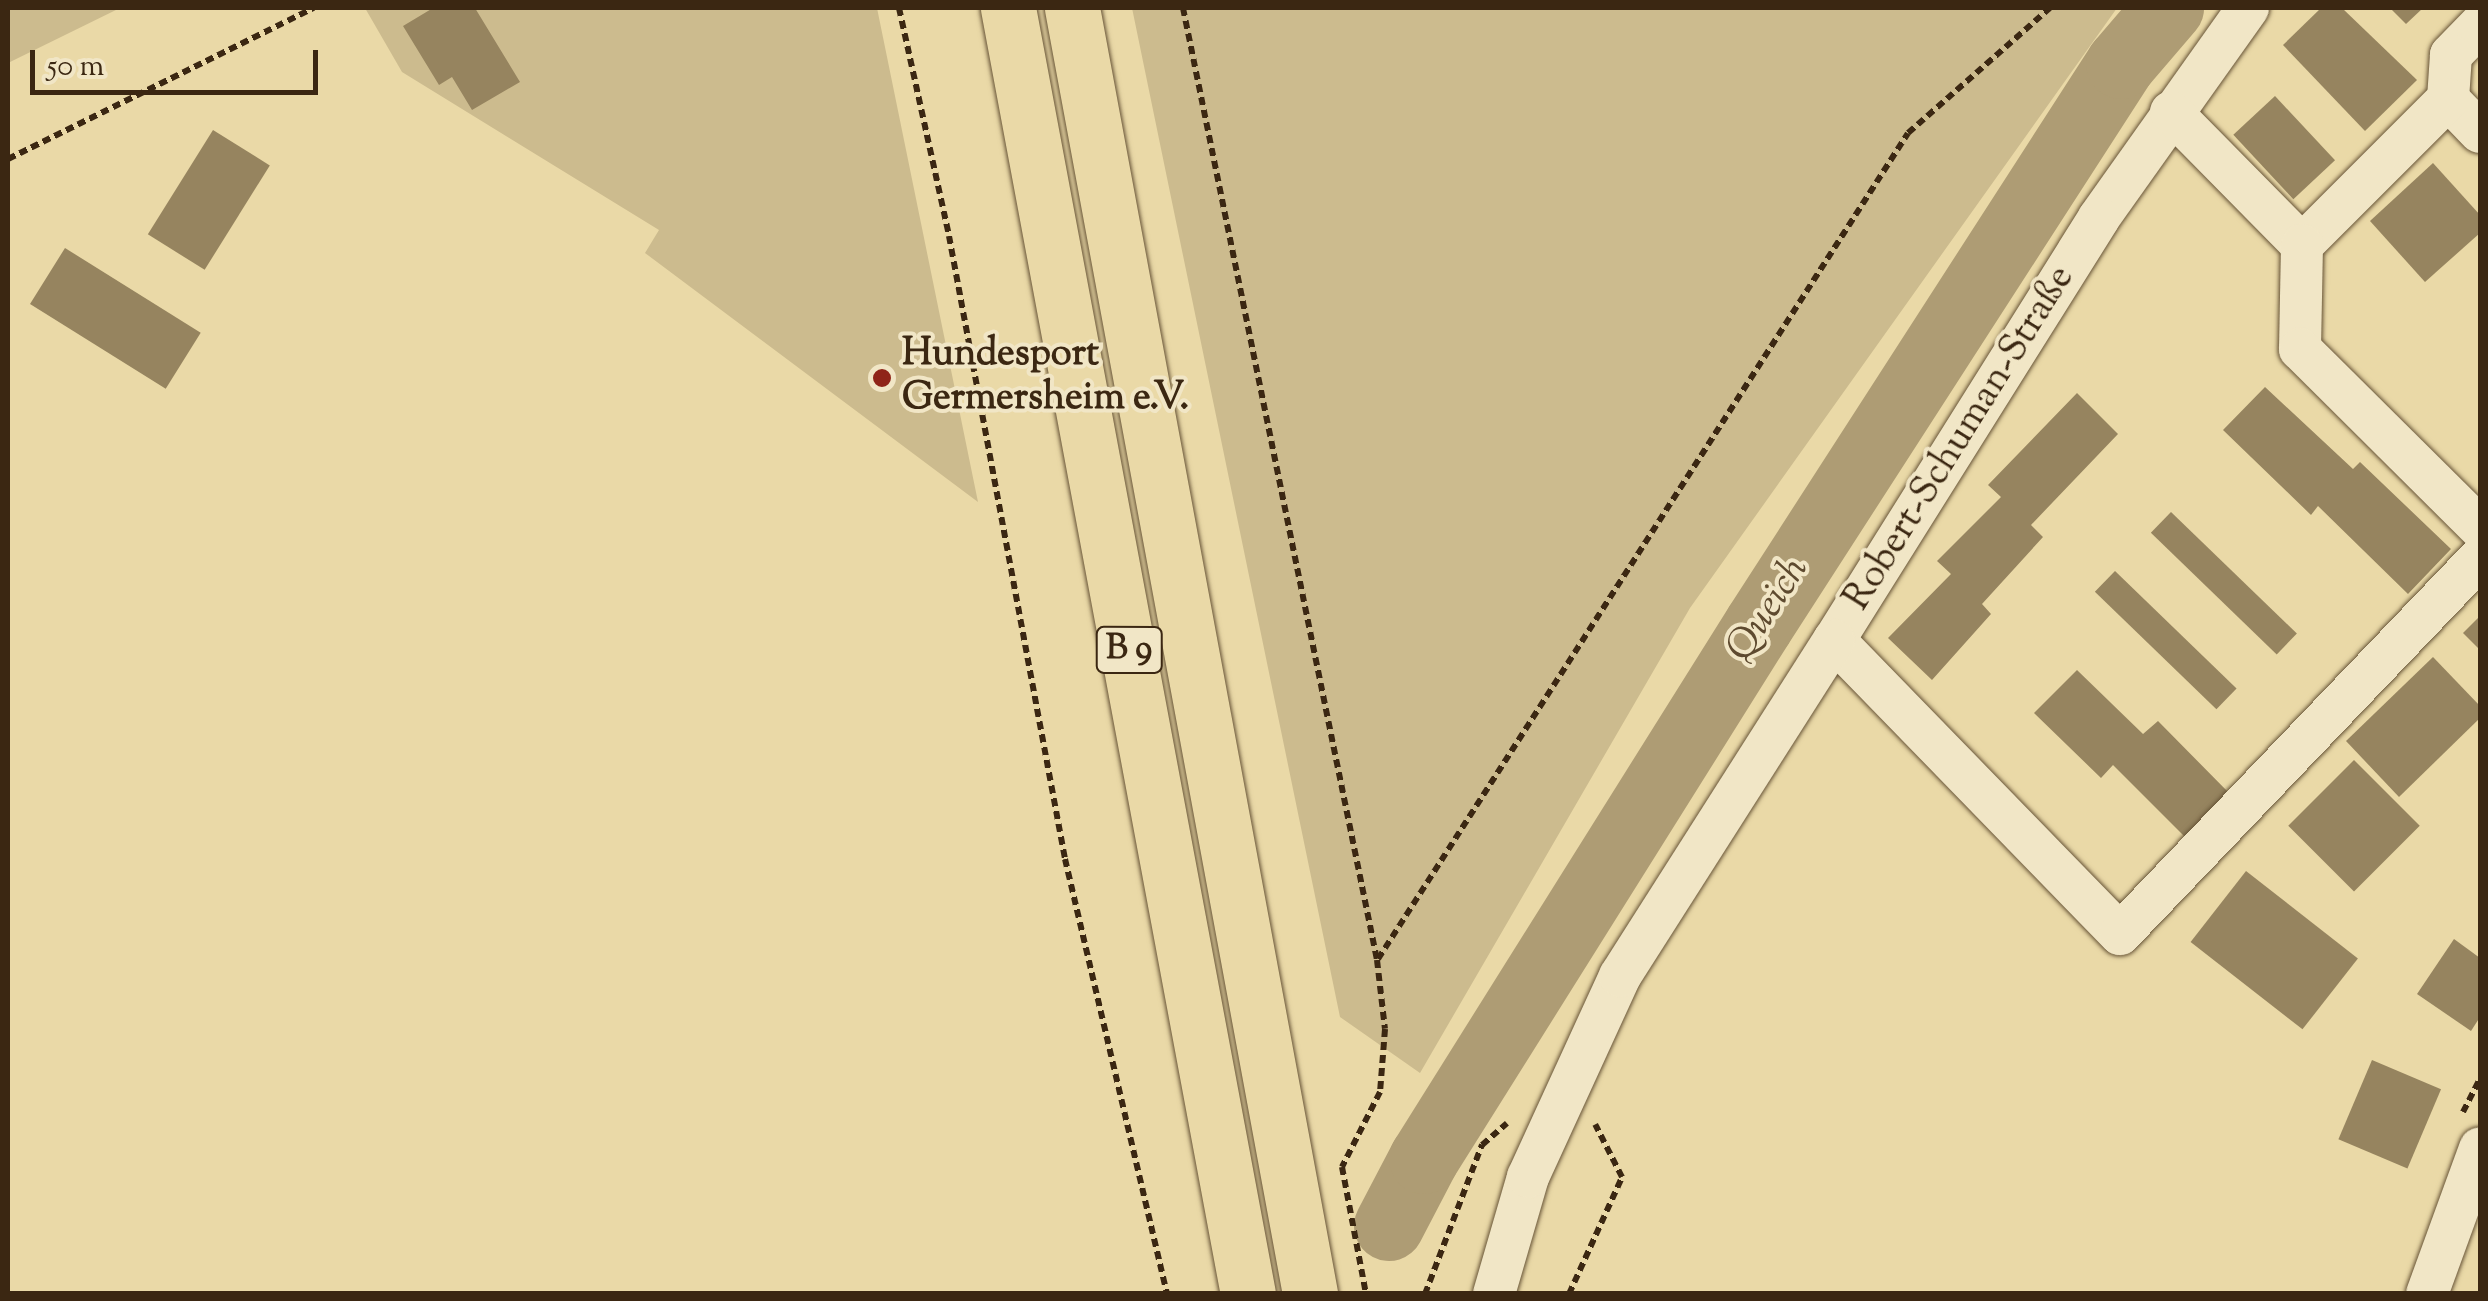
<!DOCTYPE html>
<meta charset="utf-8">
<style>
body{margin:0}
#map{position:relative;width:2488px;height:1301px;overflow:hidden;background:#ead9a7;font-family:"Sorts Mill Goudy",serif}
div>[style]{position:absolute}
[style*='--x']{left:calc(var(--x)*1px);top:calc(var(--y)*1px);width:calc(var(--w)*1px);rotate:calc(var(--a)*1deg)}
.green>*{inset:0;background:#ccbb8e}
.river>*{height:70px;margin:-35px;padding:0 35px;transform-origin:35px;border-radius:35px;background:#ae9c74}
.building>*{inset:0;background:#96845f;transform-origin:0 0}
.path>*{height:6px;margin-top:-3px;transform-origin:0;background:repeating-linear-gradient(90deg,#3b2712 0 8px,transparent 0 13px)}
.roads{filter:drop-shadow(0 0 2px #675437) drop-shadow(0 0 2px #675437)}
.minor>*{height:42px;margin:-21px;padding:0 21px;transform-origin:21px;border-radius:21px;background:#f1e6c6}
.trunk>*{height:55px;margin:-27.5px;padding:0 27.5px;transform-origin:27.5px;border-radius:27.5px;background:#ead9a7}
.dots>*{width:28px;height:28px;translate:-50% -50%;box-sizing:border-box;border:5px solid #f1e6c6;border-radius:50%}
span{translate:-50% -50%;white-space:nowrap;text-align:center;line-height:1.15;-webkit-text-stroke:8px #f1e6c6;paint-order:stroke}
.shield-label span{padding:2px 8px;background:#f1e6c6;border:2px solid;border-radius:8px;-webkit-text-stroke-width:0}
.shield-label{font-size:35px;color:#3b2712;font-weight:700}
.poi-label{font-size:38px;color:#3b2712;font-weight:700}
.left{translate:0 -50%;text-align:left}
.street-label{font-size:38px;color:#3b2712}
.water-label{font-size:40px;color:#5e4a2f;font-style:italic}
.frame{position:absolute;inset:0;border:10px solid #3b2712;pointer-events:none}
.scale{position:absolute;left:30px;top:50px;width:288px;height:45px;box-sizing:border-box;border:5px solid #3b2712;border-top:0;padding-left:12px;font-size:30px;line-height:35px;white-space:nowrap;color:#3b2712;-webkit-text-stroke:8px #f1e6c6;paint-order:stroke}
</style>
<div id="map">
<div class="green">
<i style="clip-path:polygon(120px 8px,8px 63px,8px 9px)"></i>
<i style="clip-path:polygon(365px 8px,877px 8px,978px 502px,645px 253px,659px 230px,402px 72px)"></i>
<i style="clip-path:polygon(1132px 8px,2117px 8px,1690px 608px,1420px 1073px,1340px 1017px)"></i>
</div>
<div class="river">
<i style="--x:1389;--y:1226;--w:76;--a:-62.4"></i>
<i style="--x:1424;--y:1159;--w:630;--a:-57.9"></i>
<i style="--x:1759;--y:625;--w:668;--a:-57.17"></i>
<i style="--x:2121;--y:64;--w:74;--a:-49.4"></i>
</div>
<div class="building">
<i style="clip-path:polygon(433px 8px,475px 8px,520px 82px,472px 110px,452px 77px,439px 85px,403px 26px)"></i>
<i style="clip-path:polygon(2321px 8px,2342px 8px,2417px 80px,2365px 131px,2283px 45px)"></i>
<i style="clip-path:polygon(2390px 8px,2423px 8px,2406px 24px)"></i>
<i style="left:2275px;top:96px;width:88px;height:57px;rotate:47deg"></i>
<i style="left:213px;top:130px;width:67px;height:123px;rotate:32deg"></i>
<i style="clip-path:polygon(2433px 163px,2480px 215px,2480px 233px,2425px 282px,2370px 221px)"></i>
<i style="left:65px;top:248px;width:160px;height:66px;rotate:32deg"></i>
<i style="clip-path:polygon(2265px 387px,2353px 469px,2360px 462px,2451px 549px,2408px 594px,2318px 506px,2311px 515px,2223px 430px)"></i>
<i style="clip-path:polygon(2077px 393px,2118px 434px,2031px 525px,2043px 537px,1982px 604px,1991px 614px,1932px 680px,1888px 638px,1951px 574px,1937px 561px,2001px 497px,1988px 485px)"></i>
<i style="left:2171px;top:512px;width:175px;height:29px;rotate:44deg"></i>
<i style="left:2115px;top:571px;width:169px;height:29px;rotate:44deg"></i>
<i style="clip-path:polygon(2480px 616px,2480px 650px,2463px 633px)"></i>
<i style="clip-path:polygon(2433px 657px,2480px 706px,2480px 718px,2399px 797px,2346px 741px)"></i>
<i style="clip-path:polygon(2077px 670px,2143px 734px,2158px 721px,2231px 795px,2187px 839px,2113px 765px,2101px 778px,2034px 713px)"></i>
<i style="left:2354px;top:760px;width:93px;height:93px;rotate:45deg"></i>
<i style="left:2246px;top:871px;width:142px;height:90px;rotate:38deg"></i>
<i style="clip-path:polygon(2454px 939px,2480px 958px,2480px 1017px,2471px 1031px,2417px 994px)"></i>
<i style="left:2372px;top:1060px;width:75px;height:86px;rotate:23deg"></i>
</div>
<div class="path">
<i style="--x:899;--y:8;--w:233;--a:77.6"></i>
<i style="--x:949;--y:236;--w:634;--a:79.45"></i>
<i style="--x:1065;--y:859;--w:447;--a:76.8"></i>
<i style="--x:1183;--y:8;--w:972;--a:78.48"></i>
<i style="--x:1377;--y:960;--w:69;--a:83.4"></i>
<i style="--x:1385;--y:1029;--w:63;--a:94.5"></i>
<i style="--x:1380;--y:1092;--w:84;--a:116.9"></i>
<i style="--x:1342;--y:1167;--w:129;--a:79.3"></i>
<i style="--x:8;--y:159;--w:341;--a:-26.3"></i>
<i style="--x:1378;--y:959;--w:981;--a:-57.31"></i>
<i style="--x:1908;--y:133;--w:189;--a:-41.4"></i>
<i style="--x:2463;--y:1112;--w:38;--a:-63"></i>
<i style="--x:1425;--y:1294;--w:160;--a:-69.1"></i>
<i style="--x:1482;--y:1145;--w:33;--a:-41"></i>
<i style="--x:1569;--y:1294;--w:128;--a:-65.6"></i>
<i style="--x:1622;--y:1177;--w:59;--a:-117"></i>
</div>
<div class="roads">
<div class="minor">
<i style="--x:2248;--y:8;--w:257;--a:125.4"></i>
<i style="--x:2099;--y:218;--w:498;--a:122.1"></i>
<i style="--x:1834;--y:640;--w:410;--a:45.8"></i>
<i style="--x:2120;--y:934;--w:521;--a:-46.25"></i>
<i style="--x:2480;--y:25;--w:42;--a:134"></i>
<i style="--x:2451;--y:55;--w:44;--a:93.9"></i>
<i style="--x:2448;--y:99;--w:46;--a:45.9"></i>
<i style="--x:2171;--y:112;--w:187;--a:45.4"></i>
<i style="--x:2302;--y:245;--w:206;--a:-45"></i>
<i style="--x:2302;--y:245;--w:104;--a:91.1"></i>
<i style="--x:2300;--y:349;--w:254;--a:44.8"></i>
<i style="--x:1494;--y:1294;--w:122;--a:-73.8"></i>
<i style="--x:1528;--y:1177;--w:221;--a:-65.4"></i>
<i style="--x:1620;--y:976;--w:398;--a:-57.5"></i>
<i style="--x:2427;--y:1294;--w:155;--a:-70"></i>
</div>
<div class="trunk">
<i style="--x:1008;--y:8;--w:1308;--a:79.43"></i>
<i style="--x:1072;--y:8;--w:1308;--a:79.51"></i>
</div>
</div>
<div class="dots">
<i style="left:882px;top:378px;background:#8f2418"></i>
</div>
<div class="shield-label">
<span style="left:1129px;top:650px">B 9</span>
</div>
<div class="poi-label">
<span class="left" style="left:902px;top:378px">Hundesport<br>Germersheim e.V.</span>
</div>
<div class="street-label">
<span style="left:1961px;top:439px;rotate:-58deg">Robert-Schuman-Straße</span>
</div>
<div class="water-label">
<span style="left:1769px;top:610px;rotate:-57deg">Queich</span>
</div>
<div class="frame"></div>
<div class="scale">50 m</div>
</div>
